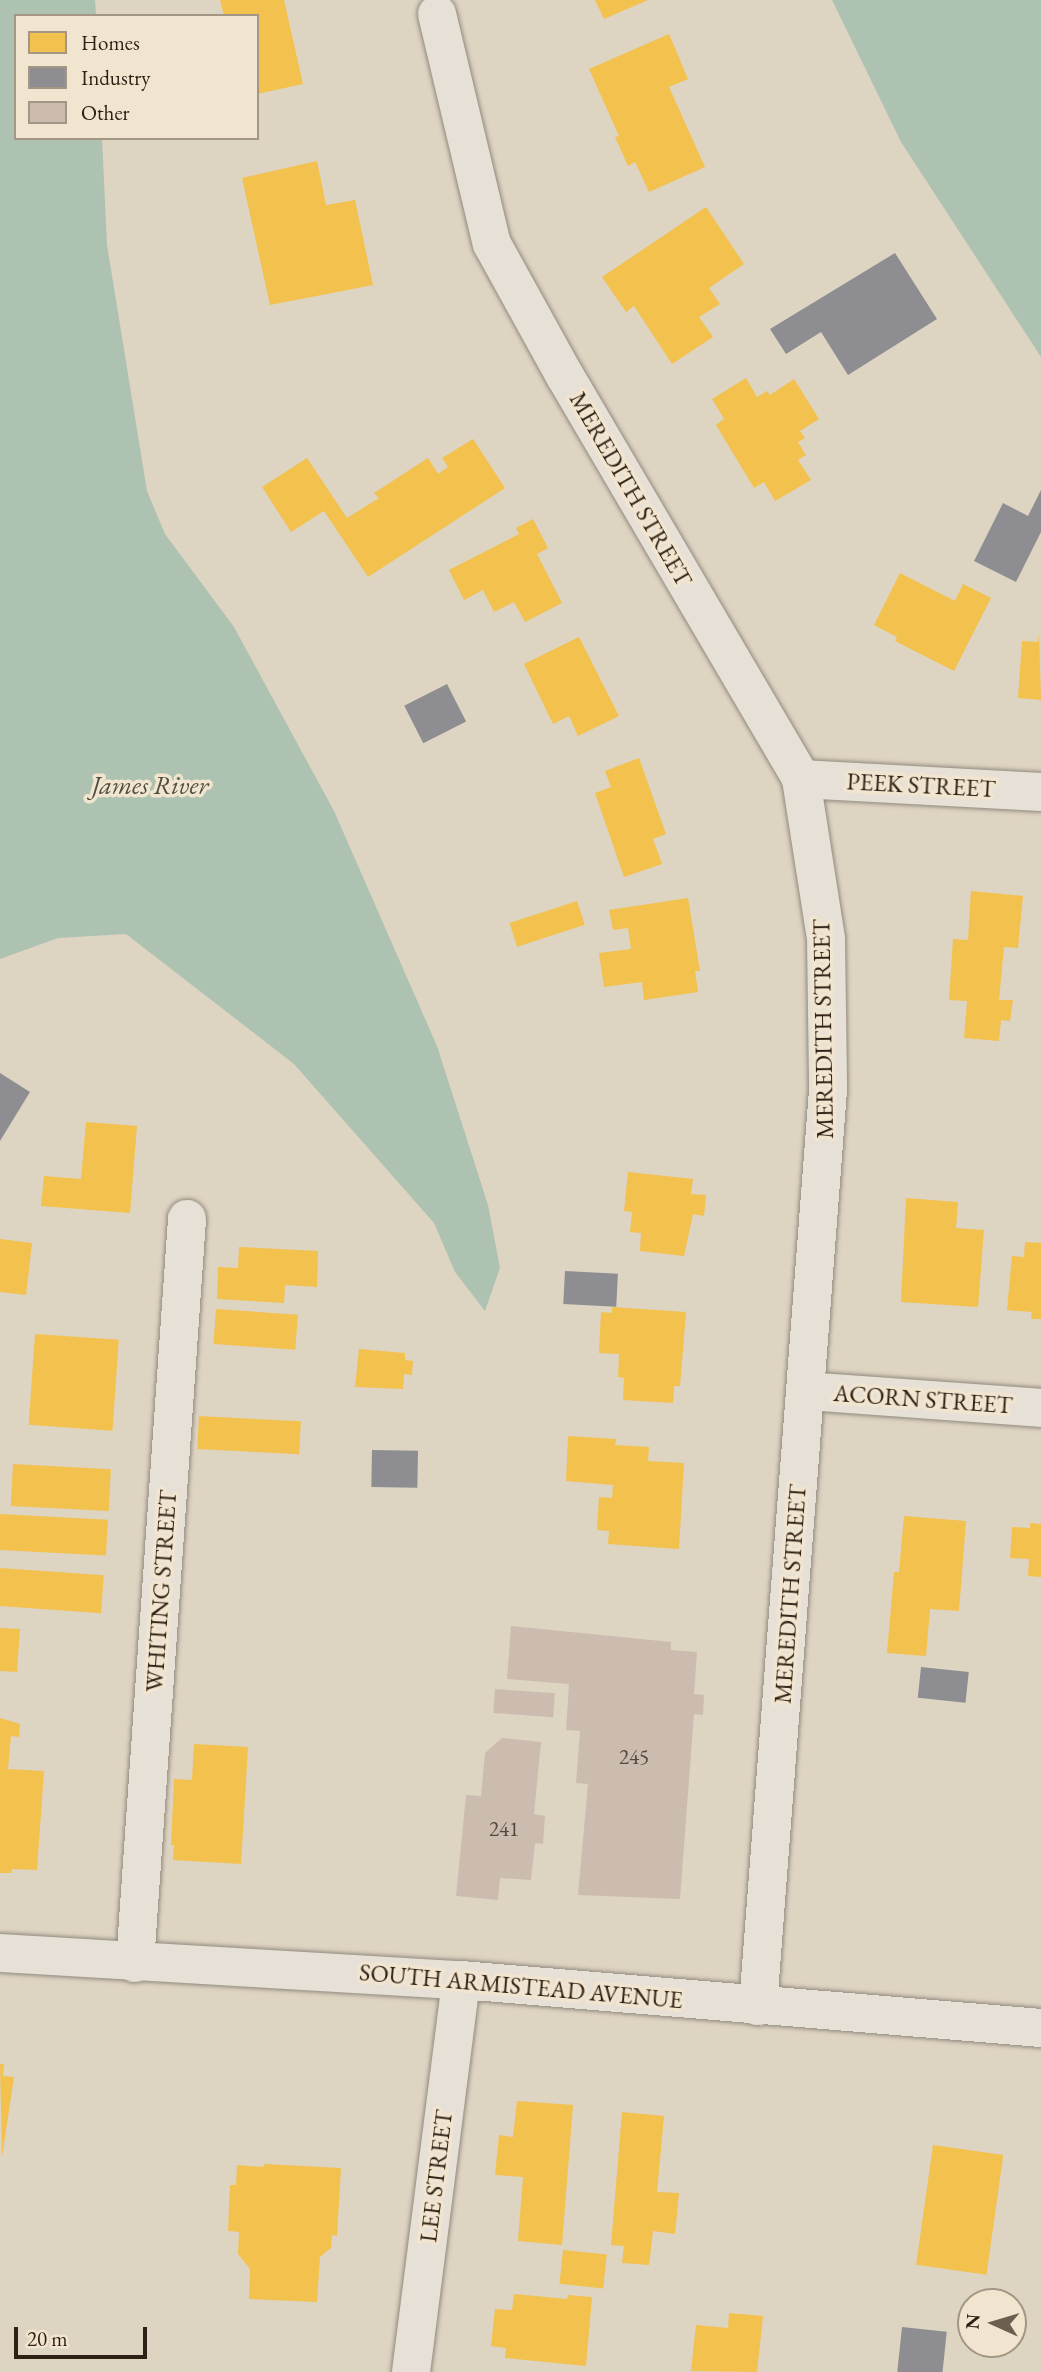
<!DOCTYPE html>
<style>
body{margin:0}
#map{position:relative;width:1041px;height:2372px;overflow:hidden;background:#ded4c2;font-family:"EB Garamond",serif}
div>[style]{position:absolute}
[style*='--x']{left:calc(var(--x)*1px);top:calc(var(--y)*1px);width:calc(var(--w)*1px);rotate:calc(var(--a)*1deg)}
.water>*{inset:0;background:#aec2b1}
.homes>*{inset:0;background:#f2c14e;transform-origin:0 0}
.industry>*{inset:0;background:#8d8d92;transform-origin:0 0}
.building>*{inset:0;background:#cbbcaf;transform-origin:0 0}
.roads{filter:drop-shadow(0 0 2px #918a7e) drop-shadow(0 0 2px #918a7e)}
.minor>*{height:38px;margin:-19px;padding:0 19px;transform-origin:19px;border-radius:19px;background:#e6e0d6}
span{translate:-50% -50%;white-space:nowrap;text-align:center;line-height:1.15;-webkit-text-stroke:7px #f2e5cf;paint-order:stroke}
.number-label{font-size:21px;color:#56483c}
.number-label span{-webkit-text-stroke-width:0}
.street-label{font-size:24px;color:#2e2014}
.water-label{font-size:26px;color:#4e4e41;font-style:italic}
.legend{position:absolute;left:14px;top:14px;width:245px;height:126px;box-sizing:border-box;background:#f2e5cf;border:2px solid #a49684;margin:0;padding:9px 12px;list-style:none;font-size:21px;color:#2e2014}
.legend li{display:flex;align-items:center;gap:14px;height:35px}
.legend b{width:35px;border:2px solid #a49684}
.north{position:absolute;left:957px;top:2288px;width:70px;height:70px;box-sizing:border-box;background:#f2e5cf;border:2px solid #a49684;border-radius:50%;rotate:274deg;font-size:19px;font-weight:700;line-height:28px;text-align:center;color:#2e2014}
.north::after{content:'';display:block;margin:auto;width:24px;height:32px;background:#6c5f51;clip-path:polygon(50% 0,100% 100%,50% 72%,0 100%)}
.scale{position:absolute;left:14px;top:2327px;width:133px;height:32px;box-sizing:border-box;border:4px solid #2e2014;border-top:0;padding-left:9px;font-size:21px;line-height:24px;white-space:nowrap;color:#2e2014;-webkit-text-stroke:5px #f2e5cf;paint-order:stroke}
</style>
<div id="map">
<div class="water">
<i style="clip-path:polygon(0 0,95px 0,96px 16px,16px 16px,16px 138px,102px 138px,107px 245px,147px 491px,165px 534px,234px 627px,334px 811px,437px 1046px,488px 1205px,500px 1268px,485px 1311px,455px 1272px,434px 1223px,294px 1064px,126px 934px,58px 938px,0 959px)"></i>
<i style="clip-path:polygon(832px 0,1041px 0,1041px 357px,901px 142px)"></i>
</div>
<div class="homes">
<i style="clip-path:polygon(220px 0,284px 0,303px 84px,257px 94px,257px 16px,224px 16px)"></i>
<i style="clip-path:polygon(595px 0,648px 0,604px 19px)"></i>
<i style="clip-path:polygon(669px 34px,688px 79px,669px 87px,705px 167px,649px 192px,635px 162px,628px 166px,615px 137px,619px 136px,589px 69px)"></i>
<i style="clip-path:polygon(317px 161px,326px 205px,355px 200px,373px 285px,270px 305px,242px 178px)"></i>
<i style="clip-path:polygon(706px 207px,744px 264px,709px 288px,720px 304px,699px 317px,713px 337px,672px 364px,634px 306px,626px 312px,602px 277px)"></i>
<i style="clip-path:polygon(746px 378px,757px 397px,767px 391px,770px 395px,794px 379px,819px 419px,800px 431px,805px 438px,798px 442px,806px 455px,798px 460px,811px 480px,775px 501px,764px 482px,754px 488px,716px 425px,724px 419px,712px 399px)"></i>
<i style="clip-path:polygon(473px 439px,505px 488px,368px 577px,324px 511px,291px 532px,262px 487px,307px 458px,347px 518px,379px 498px,374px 493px,428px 458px,438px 474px,448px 467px,442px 458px)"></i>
<i style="clip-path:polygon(533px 519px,548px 548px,537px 554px,562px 603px,525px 622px,514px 602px,494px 612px,483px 590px,464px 600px,449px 570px,519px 534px,516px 528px)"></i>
<i style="clip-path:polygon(900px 573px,955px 601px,963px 584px,991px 598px,954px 671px,895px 641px,897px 637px,874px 625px)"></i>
<i style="clip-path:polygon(1039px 633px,1041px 700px,1018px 698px,1022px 641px,1038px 642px)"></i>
<i style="clip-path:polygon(579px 637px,619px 716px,578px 736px,569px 716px,553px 724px,524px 664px)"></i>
<i style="clip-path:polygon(639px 758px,666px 834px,653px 839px,662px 864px,624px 877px,595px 793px,611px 787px,605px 771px)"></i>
<i style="clip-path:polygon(971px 891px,1023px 896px,1018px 948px,1004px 947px,999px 1000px,1013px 1000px,1010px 1021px,1001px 1020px,999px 1041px,964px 1038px,967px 1001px,949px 1000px,953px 939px,968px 940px)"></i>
<i style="clip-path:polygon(688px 898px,700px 971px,695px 971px,698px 992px,644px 1000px,642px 982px,604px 987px,599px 953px,631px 949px,628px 928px,613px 930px,609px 910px)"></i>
<i style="left:577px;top:901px;width:25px;height:71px;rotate:72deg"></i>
<i style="clip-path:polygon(86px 1122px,137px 1126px,130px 1213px,41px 1206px,44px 1176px,81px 1179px)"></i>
<i style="clip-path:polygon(628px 1172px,693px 1179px,691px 1194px,706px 1195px,704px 1216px,693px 1214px,684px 1256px,640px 1251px,641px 1233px,630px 1232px,632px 1212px,624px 1211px)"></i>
<i style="clip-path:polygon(906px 1198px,958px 1202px,956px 1228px,984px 1230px,978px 1307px,901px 1302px)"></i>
<i style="clip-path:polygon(0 1239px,32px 1243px,26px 1295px,0 1292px)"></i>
<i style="clip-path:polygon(1025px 1242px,1041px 1243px,1041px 1319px,1031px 1319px,1032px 1312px,1007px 1310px,1012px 1256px,1024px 1257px)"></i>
<i style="clip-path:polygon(239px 1247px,318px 1251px,317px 1287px,285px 1285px,284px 1303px,217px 1299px,218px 1267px,238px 1268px)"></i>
<i style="clip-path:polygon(612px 1307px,686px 1312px,680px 1386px,674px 1386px,673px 1403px,623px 1400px,624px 1378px,618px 1377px,619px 1354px,599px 1353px,601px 1312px,612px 1313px)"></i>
<i style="left:216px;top:1309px;width:82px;height:35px;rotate:4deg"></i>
<i style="left:35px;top:1334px;width:84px;height:91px;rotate:4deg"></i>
<i style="clip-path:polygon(359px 1349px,405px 1353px,405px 1360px,413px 1361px,412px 1375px,404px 1374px,403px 1389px,355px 1387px)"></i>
<i style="left:199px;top:1416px;width:102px;height:33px;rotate:3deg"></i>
<i style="clip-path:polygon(568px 1436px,616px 1439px,615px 1445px,649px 1447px,648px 1461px,684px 1463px,679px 1549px,608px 1544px,609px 1531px,597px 1530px,599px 1497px,612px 1498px,613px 1485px,566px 1481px)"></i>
<i style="left:13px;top:1464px;width:98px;height:42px;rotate:3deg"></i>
<i style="left:0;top:1514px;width:108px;height:36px;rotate:3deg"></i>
<i style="clip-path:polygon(904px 1516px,966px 1521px,959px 1611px,930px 1609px,926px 1656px,887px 1653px,894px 1572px,899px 1572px)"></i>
<i style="clip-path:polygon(1030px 1523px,1041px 1524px,1041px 1577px,1028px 1576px,1029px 1559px,1010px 1558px,1012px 1527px,1030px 1528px)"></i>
<i style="left:0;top:1568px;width:104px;height:38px;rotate:4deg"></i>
<i style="clip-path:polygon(0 1628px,20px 1629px,17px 1672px,0 1671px)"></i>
<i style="clip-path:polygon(0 1718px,20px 1724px,19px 1737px,11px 1736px,8px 1769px,44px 1771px,37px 1870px,12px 1869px,11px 1873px,0 1873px)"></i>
<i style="clip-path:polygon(194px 1744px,248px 1747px,241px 1864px,173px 1860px,174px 1845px,171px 1845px,174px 1779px,192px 1780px)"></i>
<i style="clip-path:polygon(0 2064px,4px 2064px,3px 2076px,14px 2077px,2px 2157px)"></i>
<i style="clip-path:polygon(517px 2101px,573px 2105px,562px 2245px,518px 2241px,523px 2177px,495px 2175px,499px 2135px,513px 2137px)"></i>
<i style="clip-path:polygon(622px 2112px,664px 2116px,657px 2192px,679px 2193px,675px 2234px,653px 2231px,649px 2265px,622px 2263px,624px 2246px,611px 2245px)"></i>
<i style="left:933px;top:2145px;width:71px;height:121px;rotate:8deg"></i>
<i style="clip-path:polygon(264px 2164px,341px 2168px,337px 2236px,332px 2235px,331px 2248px,320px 2257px,317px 2302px,249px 2299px,250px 2269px,238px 2254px,239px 2232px,228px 2231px,230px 2185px,236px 2185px,237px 2165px,264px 2167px)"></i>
<i style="left:563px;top:2250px;width:44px;height:34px;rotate:6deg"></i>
<i style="clip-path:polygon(514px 2294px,567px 2299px,568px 2295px,592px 2297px,586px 2366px,505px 2358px,506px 2348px,491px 2346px,495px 2309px,512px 2310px)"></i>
<i style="clip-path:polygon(729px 2313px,763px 2316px,757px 2372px,691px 2371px,696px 2325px,728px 2328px)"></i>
</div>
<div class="industry">
<i style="clip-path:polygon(895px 253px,937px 319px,848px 375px,821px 332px,786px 354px,770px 329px)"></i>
<i style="clip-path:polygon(1041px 490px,1041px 532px,1016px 582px,974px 561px,1003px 503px,1028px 516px)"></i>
<i style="left:447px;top:684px;width:42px;height:48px;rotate:63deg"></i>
<i style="clip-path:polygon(0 1073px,30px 1092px,0 1141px)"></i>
<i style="left:565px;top:1271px;width:53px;height:33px;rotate:3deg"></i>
<i style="left:372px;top:1450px;width:46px;height:37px;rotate:1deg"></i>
<i style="left:921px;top:1667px;width:48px;height:31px;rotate:6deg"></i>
<i style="left:902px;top:2327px;width:45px;height:45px;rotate:6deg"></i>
</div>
<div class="building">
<i style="clip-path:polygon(511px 1626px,671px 1642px,671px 1650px,697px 1652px,694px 1694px,704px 1695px,703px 1715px,694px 1714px,680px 1899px,578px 1895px,588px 1784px,576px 1783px,580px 1731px,566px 1730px,569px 1684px,507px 1679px)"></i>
<i style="left:495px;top:1689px;width:60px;height:24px;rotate:4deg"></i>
<i style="clip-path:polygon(502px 1738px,541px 1742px,534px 1814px,545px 1816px,543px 1844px,535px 1843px,531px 1880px,500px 1878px,498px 1900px,456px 1896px,466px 1795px,481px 1796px,485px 1753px)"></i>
</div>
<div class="roads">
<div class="minor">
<i style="--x:437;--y:14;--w:236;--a:76.6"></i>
<i style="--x:492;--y:244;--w:151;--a:61.1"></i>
<i style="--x:565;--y:376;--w:467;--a:59.6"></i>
<i style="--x:801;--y:779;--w:162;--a:81.1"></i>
<i style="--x:826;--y:939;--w:151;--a:89.2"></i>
<i style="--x:828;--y:1090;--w:919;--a:94.37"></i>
<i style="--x:801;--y:779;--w:240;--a:3.1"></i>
<i style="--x:806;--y:1391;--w:236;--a:4.1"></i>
<i style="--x:0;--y:1953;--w:462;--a:3.4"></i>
<i style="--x:461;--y:1980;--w:582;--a:4.73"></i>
<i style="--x:135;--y:1963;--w:746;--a:-86"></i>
<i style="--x:411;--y:2372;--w:395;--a:-82.7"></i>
</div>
</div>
<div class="number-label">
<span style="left:634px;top:1757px">245</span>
<span style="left:504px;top:1829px">241</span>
</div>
<div class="street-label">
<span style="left:631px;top:489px;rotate:60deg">MEREDITH STREET</span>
<span style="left:921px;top:785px;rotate:3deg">PEEK STREET</span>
<span style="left:823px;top:1029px;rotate:-91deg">MEREDITH STREET</span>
<span style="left:923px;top:1399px;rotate:4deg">ACORN STREET</span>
<span style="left:161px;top:1591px;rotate:-86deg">WHITING STREET</span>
<span style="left:790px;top:1594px;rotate:-86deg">MEREDITH STREET</span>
<span style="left:521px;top:1986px;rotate:5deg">SOUTH ARMISTEAD AVENUE</span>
<span style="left:436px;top:2176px;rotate:-83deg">LEE STREET</span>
</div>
<div class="water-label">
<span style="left:150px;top:786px">James River</span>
</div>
<ul class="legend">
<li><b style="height:19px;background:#f2c14e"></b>Homes</li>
<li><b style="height:19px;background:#8d8d92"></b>Industry</li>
<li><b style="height:19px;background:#cbbcaf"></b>Other</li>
</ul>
<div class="north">N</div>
<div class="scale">20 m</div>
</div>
